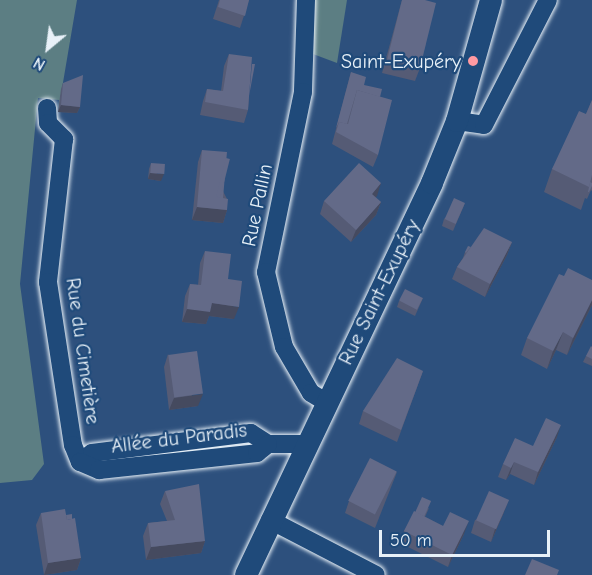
<!DOCTYPE html>
<meta charset="utf-8">
<style>
body{margin:0}
#map{position:relative;width:592px;height:575px;overflow:hidden;background:#2d507d;font-family:"Comic Neue",sans-serif}
div>[style]{position:absolute}
[style*='--x']{left:calc(var(--x)*1px);top:calc(var(--y)*1px);width:calc(var(--w)*1px);rotate:calc(var(--a)*1deg)}
.green>*{inset:0;background:#5c7e83}
.roads{filter:drop-shadow(0 0 2px #e8f1f8) drop-shadow(0 0 2px #e8f1f8)}
.minor>*{height:18px;margin:-9px;padding:0 9px;transform-origin:9px;border-radius:9px;background:#1f4a7a}
.tertiary>*{height:22px;margin:-11px;padding:0 11px;transform-origin:11px;border-radius:11px;background:#1f4a7a}
.wall>*{inset:0;background:#555b75}
.shaded-wall>*{inset:0;background:#454a5f}
.building>*{inset:0;background:#636a88;transform-origin:0 0}
.dots>*{width:16px;height:16px;translate:-50% -50%;box-sizing:border-box;border:3px solid #1f4a7a;border-radius:50%}
span{translate:-50% -50%;white-space:nowrap;text-align:center;line-height:1.15;-webkit-text-stroke:4.5px #1f4a7a;paint-order:stroke}
.poi-label{font-size:20px;color:#e8f1f8}
.right{translate:-100% -50%;text-align:right}
.street-label{font-size:20px;color:#e8f1f8}
.north{position:absolute;left:18px;top:18px;width:60px;height:60px;-webkit-text-stroke:4px #1f4a7a;paint-order:stroke;rotate:209deg;font-size:16px;font-weight:700;line-height:24px;text-align:center;color:#e8f1f8}
.north::after{content:'';display:block;margin:auto;width:21px;height:27px;background:#e8f1f8;clip-path:polygon(50% 0,100% 100%,50% 72%,0 100%)}
.scale{position:absolute;left:379px;top:530px;width:171px;height:27px;box-sizing:border-box;border:3px solid #e8f1f8;border-top:0;padding-left:8px;font-size:18px;line-height:21px;white-space:nowrap;color:#e8f1f8;-webkit-text-stroke:4px #1f4a7a;paint-order:stroke}
</style>
<div id="map">
<div class="green">
<i style="clip-path:polygon(0 0,77px 0,58px 112px,59px 100px,38px 98px,20px 284px,44px 464px,32px 480px,0 483px)"></i>
<i style="clip-path:polygon(315px 0,347px 0,337px 63px,313px 54px)"></i>
</div>
<div class="roads">
<div class="minor">
<i style="--x:306;--y:0;--w:92;--a:91.9"></i>
<i style="--x:303;--y:92;--w:184;--a:101.6"></i>
<i style="--x:266;--y:272;--w:77;--a:76.5"></i>
<i style="--x:284;--y:347;--w:53;--a:59.6"></i>
<i style="--x:311;--y:393;--w:17;--a:31"></i>
<i style="--x:47;--y:108;--w:15;--a:86"></i>
<i style="--x:48;--y:123;--w:23;--a:45"></i>
<i style="--x:64;--y:139;--w:144;--a:96.4"></i>
<i style="--x:48;--y:282;--w:165;--a:81.3"></i>
<i style="--x:73;--y:445;--w:18;--a:68"></i>
<i style="--x:457;--y:121;--w:27;--a:8"></i>
<i style="--x:484;--y:125;--w:140;--a:-62.9"></i>
<i style="--x:268;--y:444;--w:38;--a:0"></i>
<i style="--x:80;--y:462;--w:15;--a:-37"></i>
<i style="--x:92;--y:453;--w:160;--a:-7.2"></i>
<i style="--x:251;--y:433;--w:20;--a:33"></i>
<i style="--x:80;--y:462;--w:21;--a:23"></i>
<i style="--x:99;--y:470;--w:159;--a:-6.1"></i>
<i style="--x:257;--y:453;--w:14;--a:-39"></i>
<i style="--x:270;--y:520;--w:119;--a:27.4"></i>
</div>
<div class="tertiary">
<i style="--x:246;--y:575;--w:434;--a:-64.6"></i>
<i style="--x:432;--y:183;--w:67;--a:-68"></i>
<i style="--x:457;--y:121;--w:126;--a:-74.3"></i>
</div>
</div>
<div class="wall">
<i style="clip-path:polygon(219px 0,249px 0,240px 28px,213px 19px)"></i>
<i style="clip-path:polygon(402px 0,425px 0,420px 68px,415px 81px,382px 73px)"></i>
<i style="clip-path:polygon(229px 54px,249px 96px,248px 110px,244px 123px,200px 115px,203px 101px,207px 89px,221px 91px,224px 66px)"></i>
<i style="clip-path:polygon(351px 72px,364px 85px,380px 97px,378px 155px,373px 167px,332px 144px)"></i>
<i style="clip-path:polygon(63px 83px,80px 107px,77px 113px,58px 112px,61px 89px)"></i>
<i style="clip-path:polygon(592px 100px,592px 191px,591px 190px,587px 199px,585px 198px,581px 210px,544px 192px,552px 169px,586px 114px)"></i>
<i style="clip-path:polygon(202px 150px,227px 199px,227px 210px,223px 223px,192px 220px,198px 162px)"></i>
<i style="clip-path:polygon(151px 163px,161px 181px,148px 179px,149px 169px)"></i>
<i style="clip-path:polygon(381px 183px,375px 197px,381px 202px,376px 215px,351px 242px,320px 214px,324px 201px)"></i>
<i style="clip-path:polygon(465px 203px,453px 231px,442px 226px,444px 219px)"></i>
<i style="clip-path:polygon(512px 242px,507px 255px,485px 297px,452px 279px,457px 267px,463px 258px,465px 252px,471px 248px)"></i>
<i style="clip-path:polygon(205px 251px,228px 279px,234px 319px,209px 316px,206px 324px,182px 322px,185px 296px,190px 284px,198px 285px,200px 263px)"></i>
<i style="clip-path:polygon(564px 276px,592px 280px,592px 305px,567px 355px,556px 350px,547px 369px,521px 355px,527px 338px)"></i>
<i style="clip-path:polygon(423px 298px,415px 316px,397px 307px,399px 301px)"></i>
<i style="clip-path:polygon(592px 347px,592px 366px,583px 362px,586px 356px)"></i>
<i style="clip-path:polygon(168px 354px,198px 406px,169px 410px,164px 367px)"></i>
<i style="clip-path:polygon(423px 371px,397px 442px,359px 424px,363px 411px)"></i>
<i style="clip-path:polygon(557px 437px,534px 485px,510px 474px,506px 480px,498px 477px,503px 464px,533px 446px)"></i>
<i style="clip-path:polygon(397px 472px,375px 528px,345px 513px,349px 501px)"></i>
<i style="clip-path:polygon(165px 491px,205px 541px,201px 553px,146px 560px,143px 536px,148px 523px,167px 521px,160px 504px)"></i>
<i style="clip-path:polygon(429px 508px,425px 517px,443px 526px,464px 534px,448px 567px,400px 543px,404px 531px,415px 512px)"></i>
<i style="clip-path:polygon(504px 512px,491px 542px,471px 533px,475px 520px)"></i>
<i style="clip-path:polygon(41px 513px,66px 515px,81px 558px,77px 570px,44px 575px,36px 525px)"></i>
</div>
<div class="shaded-wall">
<i style="clip-path:polygon(61px 105px,80px 107px,77px 113px,58px 112px)"></i>
<i style="clip-path:polygon(150px 173px,164px 174px,161px 181px,148px 179px)"></i>
<i style="clip-path:polygon(381px 183px,377px 196px,367px 207px,372px 194px)"></i>
<i style="clip-path:polygon(381px 202px,376px 215px,351px 242px,356px 230px)"></i>
<i style="clip-path:polygon(197px 207px,227px 210px,223px 223px,192px 220px)"></i>
<i style="clip-path:polygon(512px 242px,507px 255px,485px 297px,490px 284px)"></i>
<i style="clip-path:polygon(592px 300px,592px 305px,567px 355px,573px 338px)"></i>
<i style="clip-path:polygon(212px 303px,239px 307px,234px 319px,209px 316px,206px 324px,182px 322px,187px 309px)"></i>
<i style="clip-path:polygon(563px 332px,556px 350px,547px 369px,553px 351px)"></i>
<i style="clip-path:polygon(203px 394px,198px 406px,169px 410px,174px 398px)"></i>
<i style="clip-path:polygon(561px 425px,557px 437px,534px 485px,538px 472px)"></i>
<i style="clip-path:polygon(514px 462px,510px 474px,506px 480px,511px 468px)"></i>
<i style="clip-path:polygon(509px 500px,504px 512px,491px 542px,495px 529px)"></i>
<i style="clip-path:polygon(469px 521px,464px 534px,448px 567px,452px 555px)"></i>
<i style="clip-path:polygon(205px 541px,201px 553px,146px 560px,151px 547px)"></i>
<i style="clip-path:polygon(81px 558px,77px 570px,44px 575px,48px 563px)"></i>
</div>
<div class="building">
<i style="clip-path:polygon(220px 0,249px 0,245px 16px,218px 7px)"></i>
<i style="clip-path:polygon(402px 0,425px 0,436px 3px,420px 68px,387px 60px)"></i>
<i style="clip-path:polygon(229px 54px,252px 57px,248px 110px,205px 102px,207px 89px,223px 91px)"></i>
<i style="clip-path:polygon(252px 64px,255px 64px,249px 96px)"></i>
<i style="clip-path:polygon(351px 72px,366px 77px,364px 85px,382px 89px,380px 97px,357px 90px,347px 124px,339px 122px,336px 128px)"></i>
<i style="clip-path:polygon(83px 75px,80px 107px,61px 105px,63px 83px)"></i>
<i style="clip-path:polygon(357px 90px,392px 100px,378px 155px,336px 132px,339px 122px,348px 124px)"></i>
<i style="clip-path:polygon(592px 100px,592px 175px,589px 187px,552px 169px,579px 111px,586px 114px)"></i>
<i style="clip-path:polygon(202px 150px,227px 152px,223px 198px,228px 199px,227px 210px,197px 207px)"></i>
<i style="left:226px;top:158px;width:4px;height:40px;rotate:14deg"></i>
<i style="left:151px;top:163px;width:14px;height:10px;rotate:4deg"></i>
<i style="clip-path:polygon(359px 163px,381px 183px,372px 194px,381px 202px,356px 230px,324px 201px)"></i>
<i style="clip-path:polygon(590px 182px,592px 183px,592px 186px,589px 192px,588px 192px)"></i>
<i style="left:454px;top:198px;width:12px;height:23px;rotate:24deg"></i>
<i style="clip-path:polygon(484px 228px,512px 242px,490px 284px,457px 267px)"></i>
<i style="clip-path:polygon(468px 246px,471px 247px,466px 253px,465px 252px)"></i>
<i style="clip-path:polygon(205px 251px,231px 254px,228px 279px,242px 281px,239px 307px,212px 303px,210px 312px,187px 309px,190px 284px,201px 285px)"></i>
<i style="clip-path:polygon(568px 268px,592px 280px,592px 300px,573px 338px,563px 332px,553px 351px,527px 338px,559px 274px,564px 276px)"></i>
<i style="left:405px;top:289px;width:20px;height:13px;rotate:27deg"></i>
<i style="clip-path:polygon(591px 346px,592px 347px,592px 359px,586px 356px)"></i>
<i style="left:197px;top:351px;width:43px;height:29px;rotate:82deg"></i>
<i style="clip-path:polygon(397px 358px,423px 371px,401px 430px,363px 411px)"></i>
<i style="clip-path:polygon(546px 418px,561px 425px,538px 472px,514px 462px,511px 468px,503px 464px,515px 438px,533px 446px)"></i>
<i style="left:370px;top:458px;width:30px;height:48px;rotate:27deg"></i>
<i style="clip-path:polygon(199px 484px,205px 541px,151px 547px,148px 523px,175px 520px,165px 491px)"></i>
<i style="left:489px;top:491px;width:22px;height:32px;rotate:24deg"></i>
<i style="left:422px;top:497px;width:10px;height:17px;rotate:24deg"></i>
<i style="clip-path:polygon(65px 509px,67px 520px,75px 518px,81px 558px,48px 563px,41px 513px)"></i>
<i style="clip-path:polygon(414px 511px,443px 526px,450px 512px,469px 521px,452px 555px,404px 531px)"></i>
<i style="clip-path:polygon(72px 514px,72px 519px,67px 520px,66px 515px)"></i>
<i style="clip-path:polygon(532px 559px,559px 570px,557px 575px,525px 575px)"></i>
</div>
<div class="dots">
<i style="left:473px;top:61px;background:#ff9aa2"></i>
</div>
<div class="poi-label">
<span class="right" style="left:461px;top:61px">Saint-Exupéry</span>
</div>
<div class="street-label">
<span style="left:257px;top:205px;rotate:-78deg">Rue Pallin</span>
<span style="left:379px;top:292px;rotate:-64deg">Rue Saint-Exupéry</span>
<span style="left:83px;top:351px;rotate:82deg">Rue du Cimetière</span>
<span style="left:179px;top:438px;rotate:-7deg">Allée du Paradis</span>
</div>
<div class="north">N</div>
<div class="scale">50 m</div>
</div>
